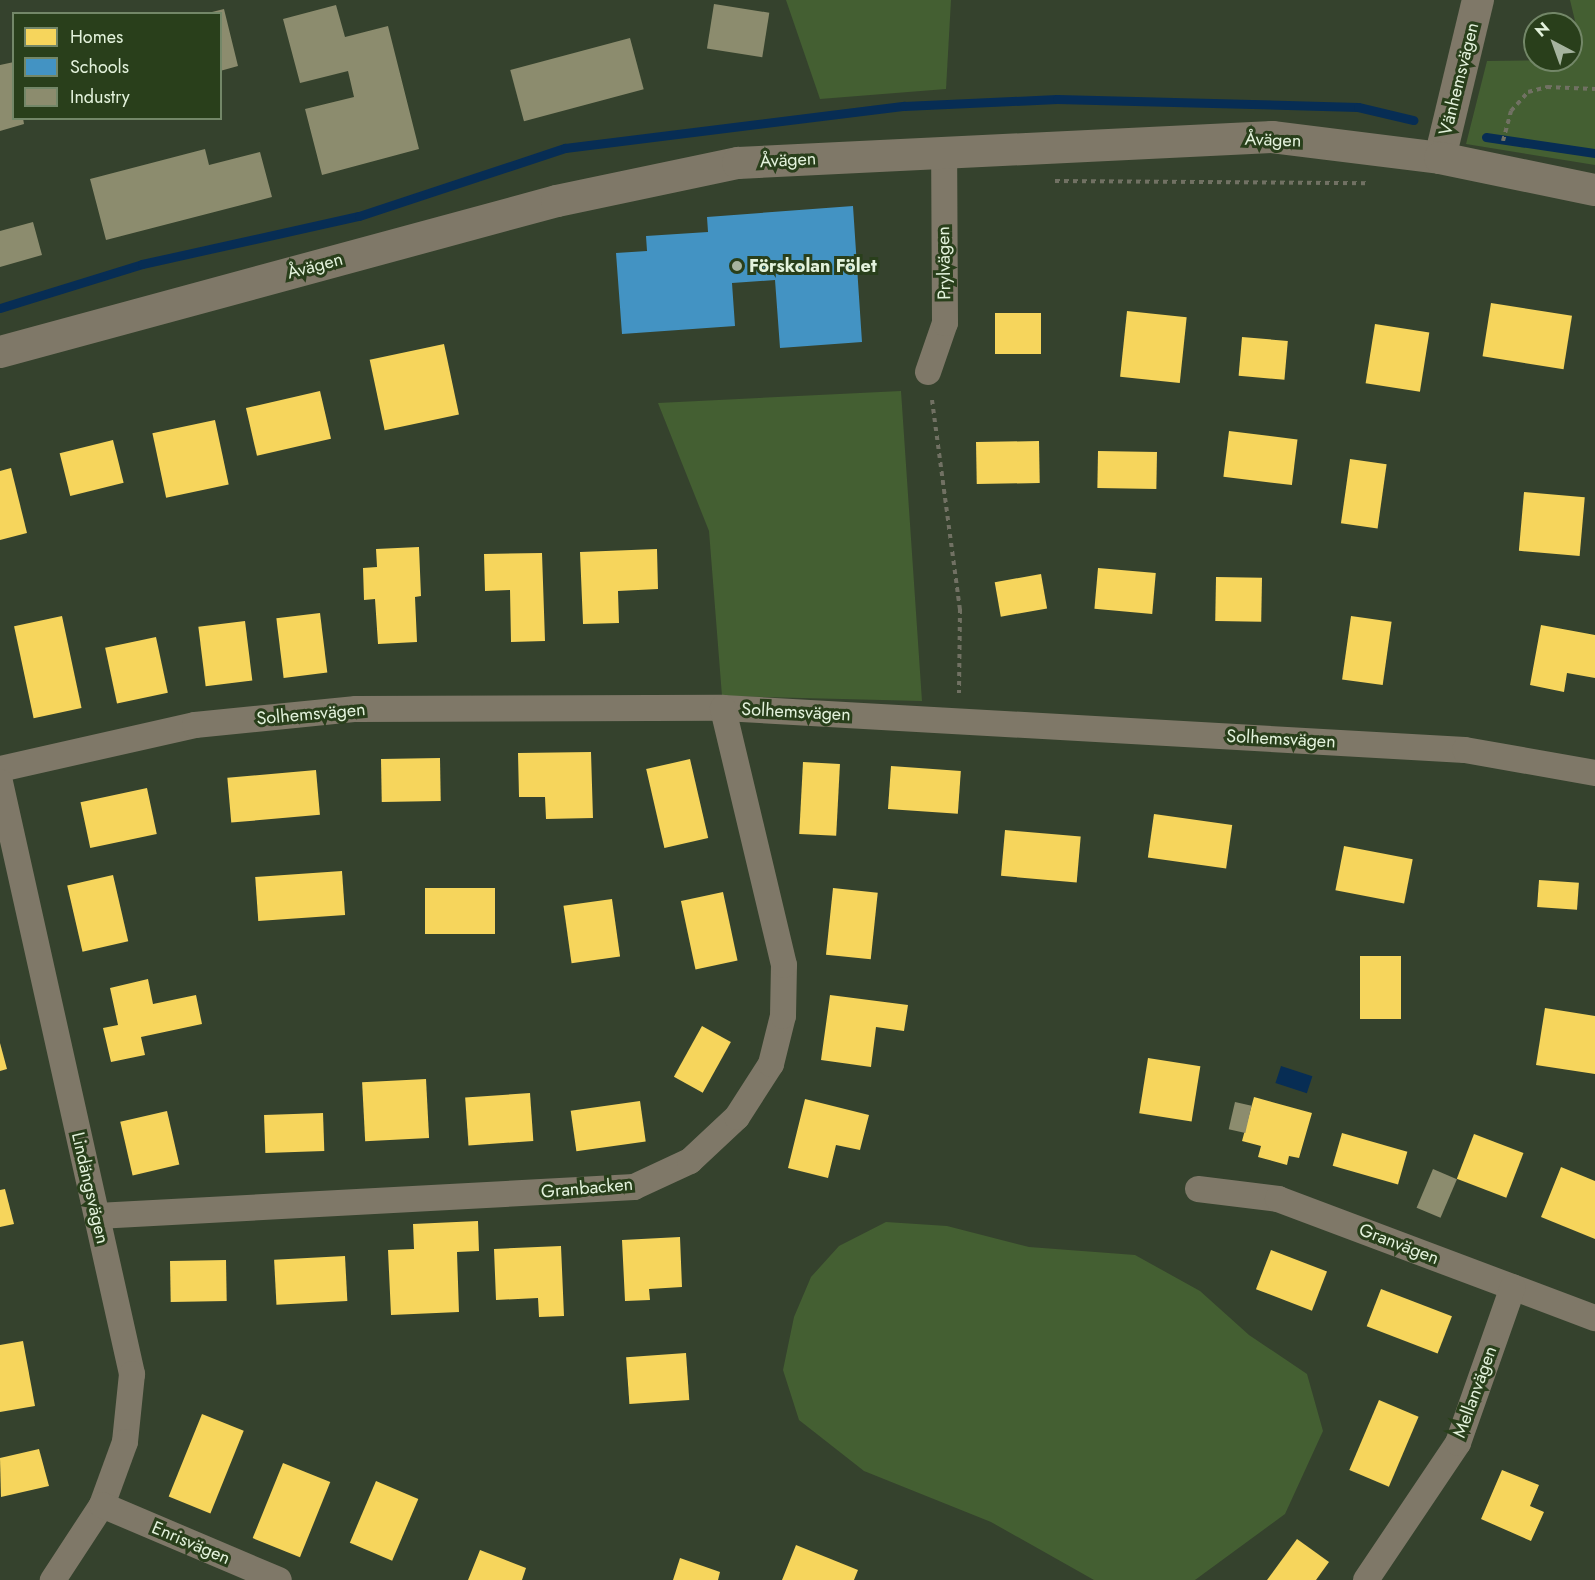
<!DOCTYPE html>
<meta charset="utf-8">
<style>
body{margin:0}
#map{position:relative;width:1595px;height:1580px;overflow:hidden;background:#35422d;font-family:Jost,sans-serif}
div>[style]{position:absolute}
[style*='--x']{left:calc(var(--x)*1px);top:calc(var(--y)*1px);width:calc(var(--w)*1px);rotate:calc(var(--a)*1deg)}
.green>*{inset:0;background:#445f32}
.water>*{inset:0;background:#072d54;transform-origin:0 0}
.homes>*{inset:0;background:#f6d55c;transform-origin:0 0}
.schools>*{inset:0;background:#4393c3}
.industry>*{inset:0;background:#8c8c6e;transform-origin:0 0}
.stream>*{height:9px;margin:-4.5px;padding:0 4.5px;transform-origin:4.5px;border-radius:4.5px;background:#072d54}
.path>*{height:4px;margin-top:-2px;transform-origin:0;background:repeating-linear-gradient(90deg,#717163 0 4.5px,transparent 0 9px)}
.minor>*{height:26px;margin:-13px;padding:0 13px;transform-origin:13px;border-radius:13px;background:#7f7868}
.tertiary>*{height:32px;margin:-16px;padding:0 16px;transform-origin:16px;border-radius:16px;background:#7f7868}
.dots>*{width:16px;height:16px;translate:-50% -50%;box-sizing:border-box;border:3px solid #293f1b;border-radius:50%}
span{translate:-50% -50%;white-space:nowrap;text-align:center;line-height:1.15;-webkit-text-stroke:6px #293f1b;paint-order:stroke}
.street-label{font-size:18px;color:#e3f2dc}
.poi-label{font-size:18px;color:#e3f2dc;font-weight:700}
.left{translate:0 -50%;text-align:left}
.legend{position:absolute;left:12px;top:12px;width:210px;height:108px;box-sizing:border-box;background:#293f1b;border:2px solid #738768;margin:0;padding:8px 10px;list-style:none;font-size:18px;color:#e3f2dc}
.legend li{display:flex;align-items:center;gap:12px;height:30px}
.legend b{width:30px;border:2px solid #738768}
.north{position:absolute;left:1523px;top:12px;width:60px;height:60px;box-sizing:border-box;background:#293f1b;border:2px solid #738768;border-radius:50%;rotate:319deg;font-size:16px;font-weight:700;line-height:24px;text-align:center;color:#e3f2dc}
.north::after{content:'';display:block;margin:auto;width:21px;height:27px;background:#a6b49f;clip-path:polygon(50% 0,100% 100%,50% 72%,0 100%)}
</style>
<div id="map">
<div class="green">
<i style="clip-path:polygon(786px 0,951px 0,946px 89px,820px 99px)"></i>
<i style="clip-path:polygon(1570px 0,1595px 0,1595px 165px,1466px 144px,1487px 61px,1571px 60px,1571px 30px,1576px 25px)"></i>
<i style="clip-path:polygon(901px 391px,922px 701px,722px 696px,709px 531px,658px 403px)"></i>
<i style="clip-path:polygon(886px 1222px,947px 1226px,1029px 1247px,1135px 1255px,1200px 1291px,1249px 1335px,1307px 1374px,1323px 1431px,1285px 1514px,1195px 1580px,1094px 1580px,991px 1522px,864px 1471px,799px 1420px,783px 1370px,794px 1317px,811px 1277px,839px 1246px)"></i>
</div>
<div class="water">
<i style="left:1281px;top:1066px;width:33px;height:18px;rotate:18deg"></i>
</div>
<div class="homes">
<i style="left:1491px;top:303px;width:82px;height:54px;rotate:9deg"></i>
<i style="left:1127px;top:311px;width:60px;height:66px;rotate:6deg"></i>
<i style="left:995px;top:313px;width:46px;height:41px"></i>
<i style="left:1375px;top:324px;width:55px;height:60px;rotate:9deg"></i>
<i style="left:1242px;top:337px;width:46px;height:39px;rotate:5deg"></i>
<i style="left:444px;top:344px;width:72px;height:76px;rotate:78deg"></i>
<i style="left:320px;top:391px;width:49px;height:76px;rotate:77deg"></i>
<i style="left:215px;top:420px;width:66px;height:64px;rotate:78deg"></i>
<i style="left:1229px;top:431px;width:69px;height:46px;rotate:7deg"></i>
<i style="left:113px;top:440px;width:44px;height:55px;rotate:76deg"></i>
<i style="left:1039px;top:441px;width:42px;height:63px;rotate:89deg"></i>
<i style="left:1098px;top:451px;width:59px;height:37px;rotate:1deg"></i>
<i style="left:1350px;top:459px;width:37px;height:65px;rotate:8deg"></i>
<i style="clip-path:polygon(11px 468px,27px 533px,0 540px,0 471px)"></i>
<i style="left:1524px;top:492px;width:61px;height:59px;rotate:5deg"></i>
<i style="clip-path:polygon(419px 547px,421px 596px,415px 597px,417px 642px,378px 644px,375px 599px,364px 600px,363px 568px,377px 567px,376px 549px)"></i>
<i style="clip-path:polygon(657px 549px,658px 589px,618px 591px,619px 623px,583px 624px,580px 552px)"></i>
<i style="clip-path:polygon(542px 553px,545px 641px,511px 642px,510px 590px,485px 591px,484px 554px)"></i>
<i style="left:1098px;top:568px;width:58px;height:41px;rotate:5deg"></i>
<i style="left:1041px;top:574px;width:35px;height:47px;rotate:80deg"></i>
<i style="left:1216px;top:577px;width:46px;height:44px;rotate:1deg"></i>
<i style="left:320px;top:613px;width:60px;height:44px;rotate:83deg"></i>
<i style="left:62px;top:616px;width:94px;height:49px;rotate:78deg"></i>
<i style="left:1351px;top:616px;width:41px;height:64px;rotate:8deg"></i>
<i style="left:245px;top:621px;width:60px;height:47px;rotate:83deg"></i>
<i style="clip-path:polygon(1541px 625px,1595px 635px,1595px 678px,1567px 673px,1564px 692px,1530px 685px)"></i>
<i style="left:156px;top:637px;width:57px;height:52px;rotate:78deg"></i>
<i style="clip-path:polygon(591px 752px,593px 818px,546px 819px,545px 797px,519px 797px,518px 753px)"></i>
<i style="left:440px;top:758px;width:43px;height:59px;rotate:89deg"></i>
<i style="left:690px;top:759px;width:81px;height:45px;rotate:77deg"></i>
<i style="left:803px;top:762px;width:37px;height:72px;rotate:3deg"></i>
<i style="left:891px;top:766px;width:70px;height:43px;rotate:4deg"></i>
<i style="left:316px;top:770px;width:45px;height:89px;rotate:85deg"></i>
<i style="left:147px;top:788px;width:47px;height:68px;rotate:78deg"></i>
<i style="left:1154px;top:814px;width:79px;height:44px;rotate:8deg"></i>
<i style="left:1005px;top:830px;width:76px;height:46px;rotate:5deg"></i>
<i style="left:1344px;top:846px;width:70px;height:45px;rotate:11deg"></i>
<i style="left:342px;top:871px;width:44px;height:87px;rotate:86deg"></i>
<i style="left:113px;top:875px;width:68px;height:47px;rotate:77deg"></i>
<i style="left:1539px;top:880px;width:40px;height:27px;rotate:4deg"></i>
<i style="left:495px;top:888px;width:46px;height:70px;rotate:90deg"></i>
<i style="left:833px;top:888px;width:45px;height:67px;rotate:6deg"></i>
<i style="left:723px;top:892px;width:70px;height:43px;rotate:78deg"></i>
<i style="left:612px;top:899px;width:58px;height:49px;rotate:82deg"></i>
<i style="left:1360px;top:956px;width:41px;height:63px"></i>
<i style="clip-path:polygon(148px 979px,153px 1004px,196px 995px,202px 1024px,141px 1037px,145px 1055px,111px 1062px,103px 1028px,118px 1025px,110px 988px)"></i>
<i style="clip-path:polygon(830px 995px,908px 1005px,904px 1031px,876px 1027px,871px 1067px,821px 1060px)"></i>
<i style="clip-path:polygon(1545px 1008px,1595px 1016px,1595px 1074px,1536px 1065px)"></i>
<i style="left:702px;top:1026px;width:33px;height:58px;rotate:29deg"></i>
<i style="clip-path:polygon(0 1043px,7px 1069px,0 1071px)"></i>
<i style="left:1148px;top:1058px;width:53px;height:56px;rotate:9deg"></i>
<i style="left:426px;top:1079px;width:59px;height:64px;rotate:87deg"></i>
<i style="left:530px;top:1093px;width:48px;height:65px;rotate:86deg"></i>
<i style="clip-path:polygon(1254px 1097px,1312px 1113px,1299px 1158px,1289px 1156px,1287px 1165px,1258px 1157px,1261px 1146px,1242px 1141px)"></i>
<i style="clip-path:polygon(805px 1099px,869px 1115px,860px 1150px,836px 1145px,828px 1178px,788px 1168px)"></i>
<i style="left:640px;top:1101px;width:41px;height:70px;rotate:82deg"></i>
<i style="left:167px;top:1111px;width:55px;height:48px;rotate:77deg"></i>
<i style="left:323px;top:1113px;width:38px;height:59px;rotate:88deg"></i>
<i style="left:1342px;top:1133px;width:68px;height:34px;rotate:16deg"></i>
<i style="left:1474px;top:1134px;width:53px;height:48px;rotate:21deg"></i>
<i style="clip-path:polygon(1561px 1167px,1595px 1181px,1595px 1239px,1541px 1217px)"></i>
<i style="clip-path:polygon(5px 1189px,14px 1224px,0 1227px,0 1190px)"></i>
<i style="clip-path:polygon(478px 1221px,479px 1251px,457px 1252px,459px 1312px,391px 1315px,388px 1250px,414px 1249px,413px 1224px)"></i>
<i style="clip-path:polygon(680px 1237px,682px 1287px,649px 1289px,650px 1300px,625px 1301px,622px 1240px)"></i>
<i style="clip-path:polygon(561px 1246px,564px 1316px,539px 1317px,538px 1298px,496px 1300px,494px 1249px)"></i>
<i style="left:1271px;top:1250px;width:60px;height:42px;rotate:21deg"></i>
<i style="left:345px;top:1256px;width:45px;height:71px;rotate:87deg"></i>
<i style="left:226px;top:1260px;width:41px;height:56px;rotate:89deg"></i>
<i style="left:1381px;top:1289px;width:76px;height:40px;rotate:21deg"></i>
<i style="clip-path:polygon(23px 1341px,35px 1406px,0 1412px,0 1345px)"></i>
<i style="left:686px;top:1353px;width:47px;height:60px;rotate:86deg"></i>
<i style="left:1379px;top:1400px;width:43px;height:76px;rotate:23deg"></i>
<i style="left:202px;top:1414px;width:45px;height:89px;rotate:22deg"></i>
<i style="clip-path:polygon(39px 1449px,49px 1486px,1px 1497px,0 1458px)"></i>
<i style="left:283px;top:1463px;width:51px;height:81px;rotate:22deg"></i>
<i style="clip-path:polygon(1502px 1470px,1539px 1485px,1530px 1506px,1544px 1512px,1531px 1541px,1481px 1519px)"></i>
<i style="left:376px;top:1481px;width:46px;height:67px;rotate:23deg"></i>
<i style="clip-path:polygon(1297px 1539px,1329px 1562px,1316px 1580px,1267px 1580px)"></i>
<i style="clip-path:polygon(796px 1545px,858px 1570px,854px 1580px,782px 1580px)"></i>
<i style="clip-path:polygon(480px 1550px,526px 1568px,522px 1580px,468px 1580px)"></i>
<i style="clip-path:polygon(680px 1558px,720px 1572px,718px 1580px,673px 1580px)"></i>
</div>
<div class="schools">
<i style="clip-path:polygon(853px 206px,862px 342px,780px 348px,775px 280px,732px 283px,735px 326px,622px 334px,616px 253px,647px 251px,646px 236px,708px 232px,707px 217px)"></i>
</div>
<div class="industry">
<i style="left:714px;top:4px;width:56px;height:45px;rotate:9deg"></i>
<i style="clip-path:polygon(336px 5px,345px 37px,388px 26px,419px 149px,322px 175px,305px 109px,354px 97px,348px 71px,300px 83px,283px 19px)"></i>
<i style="clip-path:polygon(224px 9px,238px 66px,220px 71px,220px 14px,208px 13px)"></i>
<i style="left:630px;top:38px;width:53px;height:124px;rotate:75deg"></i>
<i style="clip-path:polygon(14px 62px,14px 118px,23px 118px,24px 124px,0 131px,0 65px)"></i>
<i style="clip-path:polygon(205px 149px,209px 165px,260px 152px,272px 197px,106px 240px,90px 179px)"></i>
<i style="clip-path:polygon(33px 222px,42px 255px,0 267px,0 231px)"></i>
<i style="left:1235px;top:1102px;width:17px;height:28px;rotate:13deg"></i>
<i style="left:1433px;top:1169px;width:26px;height:42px;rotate:23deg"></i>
</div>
<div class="stream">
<i style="--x:1486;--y:137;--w:110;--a:8.4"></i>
<i style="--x:0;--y:308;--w:149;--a:-17.2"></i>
<i style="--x:142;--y:264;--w:222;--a:-12.5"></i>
<i style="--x:359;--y:216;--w:217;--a:-18.3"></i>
<i style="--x:565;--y:148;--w:342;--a:-7.1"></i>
<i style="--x:904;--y:106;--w:153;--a:-2.6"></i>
<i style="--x:1057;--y:99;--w:301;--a:1.5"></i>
<i style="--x:1358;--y:107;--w:57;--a:13.3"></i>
</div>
<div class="path">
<i style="--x:1503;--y:141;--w:31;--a:-75"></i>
<i style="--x:1511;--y:111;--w:25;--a:-48"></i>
<i style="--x:1528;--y:92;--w:20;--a:-15"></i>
<i style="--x:1547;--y:87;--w:48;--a:2.4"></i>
<i style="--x:1055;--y:181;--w:314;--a:0.4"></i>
<i style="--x:932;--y:400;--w:211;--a:82.4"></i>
<i style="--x:960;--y:609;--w:84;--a:90.7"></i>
</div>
<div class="minor">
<i style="--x:928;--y:372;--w:52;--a:-70.9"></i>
<i style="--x:945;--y:323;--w:172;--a:-90.3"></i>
<i style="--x:0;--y:769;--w:200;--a:-12.7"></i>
<i style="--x:195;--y:725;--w:162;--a:-5.7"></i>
<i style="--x:356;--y:709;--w:367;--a:-0.2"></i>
<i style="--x:723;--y:708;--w:743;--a:3.24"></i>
<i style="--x:1465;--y:750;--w:132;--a:10"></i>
<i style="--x:0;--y:782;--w:607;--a:77.43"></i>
<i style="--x:132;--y:1374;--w:68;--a:95.9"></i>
<i style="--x:125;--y:1442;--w:67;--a:110.1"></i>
<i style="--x:102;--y:1505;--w:90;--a:123.2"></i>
<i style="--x:1198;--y:1189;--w:81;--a:7.1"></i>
<i style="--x:1278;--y:1199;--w:339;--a:20.6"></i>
<i style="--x:97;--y:1216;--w:538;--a:-3.09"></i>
<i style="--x:634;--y:1187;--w:62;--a:-24.9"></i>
<i style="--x:690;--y:1161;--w:64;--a:-43.1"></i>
<i style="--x:737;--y:1117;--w:63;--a:-57.3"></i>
<i style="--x:771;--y:1064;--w:49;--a:-76"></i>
<i style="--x:783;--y:1016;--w:51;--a:-88.9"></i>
<i style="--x:784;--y:965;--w:264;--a:-103.4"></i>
<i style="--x:102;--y:1505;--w:192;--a:23"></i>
<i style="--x:1366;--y:1580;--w:165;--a:-56.1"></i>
<i style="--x:1458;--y:1443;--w:165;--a:-70.6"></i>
</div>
<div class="tertiary">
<i style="--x:1440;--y:158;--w:163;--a:-76.5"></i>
<i style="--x:0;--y:352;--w:577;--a:-15.17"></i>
<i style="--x:557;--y:201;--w:185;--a:-11.9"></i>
<i style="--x:738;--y:163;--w:535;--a:-2.79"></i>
<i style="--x:1272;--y:137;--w:169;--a:7.1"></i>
<i style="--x:1440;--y:158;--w:158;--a:11.7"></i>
</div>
<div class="dots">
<i style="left:737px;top:266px;background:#a6b49f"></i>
</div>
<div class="street-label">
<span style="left:1459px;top:79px;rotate:-76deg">Vänhemsvägen</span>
<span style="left:1273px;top:140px;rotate:2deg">Åvägen</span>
<span style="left:788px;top:160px;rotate:-3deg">Åvägen</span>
<span style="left:944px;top:263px;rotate:-91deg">Prylvägen</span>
<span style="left:315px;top:266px;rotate:-15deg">Åvägen</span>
<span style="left:796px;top:712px;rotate:3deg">Solhemsvägen</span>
<span style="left:311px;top:714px;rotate:-5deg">Solhemsvägen</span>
<span style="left:1281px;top:739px;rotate:3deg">Solhemsvägen</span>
<span style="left:90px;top:1188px;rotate:77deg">Lindängsvägen</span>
<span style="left:587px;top:1188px;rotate:-5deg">Granbacken</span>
<span style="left:1399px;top:1244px;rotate:21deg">Granvägen</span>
<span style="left:1475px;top:1392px;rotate:-70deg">Mellanvägen</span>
<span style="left:191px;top:1543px;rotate:23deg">Enrisvägen</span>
</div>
<div class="poi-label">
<span class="left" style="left:749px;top:266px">Förskolan Fölet</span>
</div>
<ul class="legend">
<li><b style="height:16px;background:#f6d55c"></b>Homes</li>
<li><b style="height:16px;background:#4393c3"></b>Schools</li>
<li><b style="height:16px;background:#8c8c6e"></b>Industry</li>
</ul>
<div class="north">N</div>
</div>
